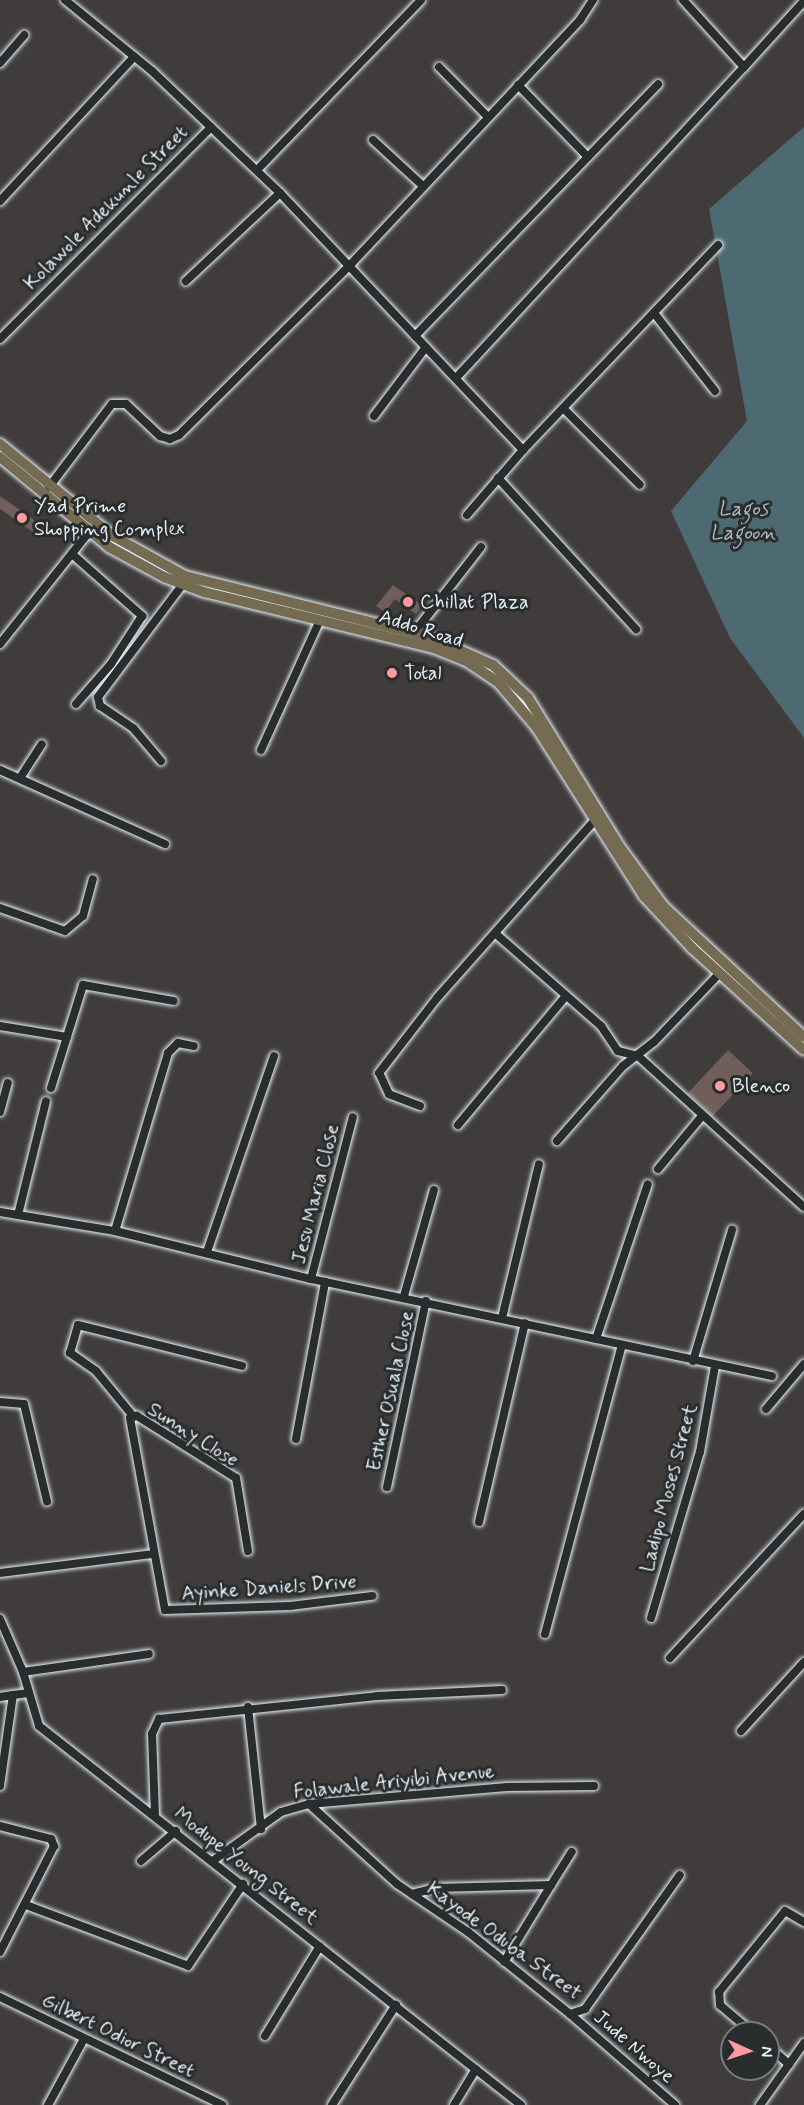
<!DOCTYPE html>
<style>
body{margin:0}
#map{position:relative;width:804px;height:2105px;overflow:hidden;background:#3f3c3b;font-family:Mynerve,sans-serif}
div>[style]{position:absolute}
[style*='--x']{left:calc(var(--x)*1px);top:calc(var(--y)*1px);width:calc(var(--w)*1px);rotate:calc(var(--a)*1deg)}
.water>*{inset:0;background:#4d6972}
.building>*{inset:0;background:#705e5a;transform-origin:0 0}
.roads{filter:drop-shadow(0 0 2px #e8f1f8) drop-shadow(0 0 2px #e8f1f8)}
.minor>*{height:8px;margin:-4px;padding:0 4px;transform-origin:4px;border-radius:4px;background:#2a2d2e}
.major>*{height:10px;margin:-5px;padding:0 5px;transform-origin:5px;border-radius:5px;background:#746b52}
.dots>*{width:16px;height:16px;translate:-50% -50%;box-sizing:border-box;border:3px solid #2a2d2e;border-radius:50%}
span{translate:-50% -50%;white-space:nowrap;text-align:center;line-height:1.15;-webkit-text-stroke:6px #2a2d2e;paint-order:stroke}
.street-label{font-size:20px;color:#e8f1f8}
.poi-label{font-size:20px;color:#e8f1f8}
.left{translate:0 -50%;text-align:left}
.water-label{font-size:21px;color:#aabbc2;font-style:italic}
.north{position:absolute;left:720px;top:2021px;width:60px;height:60px;box-sizing:border-box;background:#2a2d2e;border:2px solid #767b7f;border-radius:50%;rotate:93deg;font-size:16px;font-weight:700;line-height:24px;text-align:center;color:#e8f1f8}
.north::after{content:'';display:block;margin:auto;width:21px;height:27px;background:#ff9aa2;clip-path:polygon(50% 0,100% 100%,50% 72%,0 100%)}
</style>
<div id="map">
<div class="water">
<i style="clip-path:polygon(804px 127px,804px 738px,730px 638px,671px 511px,747px 421px,709px 209px)"></i>
</div>
<div class="building">
<i style="clip-path:polygon(0 496px,43px 526px,37px 535px,0 509px)"></i>
<i style="clip-path:polygon(393px 585px,422px 605px,416px 614px,395px 599px,385px 612px,376px 606px)"></i>
<i style="left:728px;top:1050px;width:34px;height:59px;rotate:43deg"></i>
</div>
<div class="roads">
<div class="minor">
<i style="--x:65;--y:0;--w:112;--a:39.2"></i>
<i style="--x:152;--y:71;--w:177;--a:43.6"></i>
<i style="--x:280;--y:193;--w:129;--a:136.9"></i>
<i style="--x:0;--y:63;--w:37;--a:-49"></i>
<i style="--x:439;--y:67;--w:70;--a:45.6"></i>
<i style="--x:744;--y:67;--w:89;--a:-47.7"></i>
<i style="--x:518;--y:85;--w:100;--a:45.8"></i>
<i style="--x:373;--y:140;--w:67;--a:42.6"></i>
<i style="--x:257;--y:170;--w:236;--a:-46"></i>
<i style="--x:280;--y:193;--w:354;--a:46.6"></i>
<i style="--x:523;--y:450;--w:283;--a:-46.4"></i>
<i style="--x:0;--y:201;--w:197;--a:-47.1"></i>
<i style="--x:654;--y:313;--w:99;--a:52"></i>
<i style="--x:415;--y:336;--w:350;--a:-46"></i>
<i style="--x:0;--y:339;--w:299;--a:-45.1"></i>
<i style="--x:456;--y:378;--w:424;--a:-47.2"></i>
<i style="--x:744;--y:67;--w:91;--a:-132.3"></i>
<i style="--x:564;--y:409;--w:107;--a:45"></i>
<i style="--x:374;--y:416;--w:86;--a:-53"></i>
<i style="--x:498;--y:478;--w:205;--a:47.6"></i>
<i style="--x:49;--y:487;--w:104;--a:-52.8"></i>
<i style="--x:112;--y:404;--w:14;--a:0"></i>
<i style="--x:126;--y:404;--w:47;--a:43.3"></i>
<i style="--x:160;--y:436;--w:10;--a:17"></i>
<i style="--x:170;--y:439;--w:10;--a:-24"></i>
<i style="--x:179;--y:435;--w:243;--a:-44.8"></i>
<i style="--x:351;--y:264;--w:335;--a:-46.8"></i>
<i style="--x:580;--y:20;--w:24;--a:-57"></i>
<i style="--x:467;--y:515;--w:86;--a:-49.3"></i>
<i style="--x:72;--y:554;--w:94;--a:41.5"></i>
<i style="--x:142;--y:616;--w:57;--a:122.9"></i>
<i style="--x:111;--y:664;--w:53;--a:131.2"></i>
<i style="--x:414;--y:633;--w:109;--a:-52.1"></i>
<i style="--x:0;--y:644;--w:144;--a:-51.5"></i>
<i style="--x:261;--y:750;--w:143;--a:-65.6"></i>
<i style="--x:161;--y:761;--w:43;--a:-130.3"></i>
<i style="--x:133;--y:728;--w:40;--a:-146"></i>
<i style="--x:100;--y:706;--w:9;--a:-103"></i>
<i style="--x:98;--y:697;--w:140;--a:-53.1"></i>
<i style="--x:0;--y:770;--w:181;--a:24.2"></i>
<i style="--x:20;--y:778;--w:40;--a:-57.1"></i>
<i style="--x:0;--y:908;--w:69;--a:19.5"></i>
<i style="--x:65;--y:931;--w:23;--a:-40"></i>
<i style="--x:83;--y:916;--w:38;--a:-75"></i>
<i style="--x:496;--y:934;--w:140;--a:41.2"></i>
<i style="--x:601;--y:1026;--w:30;--a:56"></i>
<i style="--x:618;--y:1051;--w:21;--a:14"></i>
<i style="--x:638;--y:1056;--w:224;--a:42.3"></i>
<i style="--x:0;--y:1026;--w:68;--a:9.3"></i>
<i style="--x:51;--y:1088;--w:108;--a:-72.7"></i>
<i style="--x:83;--y:985;--w:92;--a:10"></i>
<i style="--x:420;--y:1106;--w:33;--a:-159"></i>
<i style="--x:389;--y:1094;--w:23;--a:-115"></i>
<i style="--x:379;--y:1073;--w:95;--a:-52.3"></i>
<i style="--x:437;--y:998;--w:237;--a:-48.4"></i>
<i style="--x:0;--y:1112;--w:30;--a:-75"></i>
<i style="--x:458;--y:1125;--w:167;--a:-50.1"></i>
<i style="--x:557;--y:1141;--w:100;--a:-48.7"></i>
<i style="--x:623;--y:1066;--w:39;--a:-38"></i>
<i style="--x:654;--y:1042;--w:94;--a:-46.3"></i>
<i style="--x:658;--y:1169;--w:69;--a:-50.3"></i>
<i style="--x:0;--y:1212;--w:117;--a:9.4"></i>
<i style="--x:115;--y:1231;--w:202;--a:13.8"></i>
<i style="--x:311;--y:1279;--w:471;--a:11.9"></i>
<i style="--x:18;--y:1215;--w:117;--a:-76.2"></i>
<i style="--x:115;--y:1231;--w:186;--a:-73.4"></i>
<i style="--x:168;--y:1053;--w:14;--a:-45"></i>
<i style="--x:178;--y:1043;--w:16;--a:11"></i>
<i style="--x:207;--y:1252;--w:207;--a:-71.1"></i>
<i style="--x:311;--y:1279;--w:167;--a:-75.5"></i>
<i style="--x:404;--y:1296;--w:110;--a:-74.2"></i>
<i style="--x:502;--y:1318;--w:158;--a:-76.5"></i>
<i style="--x:596;--y:1339;--w:163;--a:-71.5"></i>
<i style="--x:693;--y:1361;--w:137;--a:-73.4"></i>
<i style="--x:0;--y:1402;--w:24;--a:5"></i>
<i style="--x:24;--y:1404;--w:100;--a:76.7"></i>
<i style="--x:766;--y:1409;--w:59;--a:-49.8"></i>
<i style="--x:133;--y:1416;--w:58;--a:-129.4"></i>
<i style="--x:96;--y:1371;--w:32;--a:-145"></i>
<i style="--x:70;--y:1353;--w:29;--a:-74"></i>
<i style="--x:78;--y:1325;--w:169;--a:14"></i>
<i style="--x:296;--y:1439;--w:160;--a:-79.5"></i>
<i style="--x:387;--y:1487;--w:190;--a:-78.2"></i>
<i style="--x:479;--y:1522;--w:204;--a:-77"></i>
<i style="--x:248;--y:1551;--w:74;--a:-99.3"></i>
<i style="--x:236;--y:1478;--w:117;--a:-147.9"></i>
<i style="--x:137;--y:1416;--w:7;--a:164"></i>
<i style="--x:130;--y:1418;--w:195;--a:79.7"></i>
<i style="--x:165;--y:1610;--w:125;--a:-1.8"></i>
<i style="--x:290;--y:1606;--w:83;--a:-7"></i>
<i style="--x:0;--y:1573;--w:153;--a:-7.1"></i>
<i style="--x:651;--y:1618;--w:173;--a:-73.6"></i>
<i style="--x:700;--y:1452;--w:87;--a:-80.1"></i>
<i style="--x:0;--y:1619;--w:58;--a:66.5"></i>
<i style="--x:23;--y:1672;--w:56;--a:73.5"></i>
<i style="--x:39;--y:1726;--w:613;--a:38.18"></i>
<i style="--x:545;--y:1634;--w:299;--a:-75.1"></i>
<i style="--x:670;--y:1658;--w:197;--a:-47.1"></i>
<i style="--x:23;--y:1672;--w:127;--a:-8.1"></i>
<i style="--x:0;--y:1697;--w:13;--a:-9"></i>
<i style="--x:248;--y:1707;--w:123;--a:83.9"></i>
<i style="--x:741;--y:1731;--w:93;--a:-47.6"></i>
<i style="--x:0;--y:1786;--w:92;--a:-81.9"></i>
<i style="--x:13;--y:1695;--w:16;--a:-7"></i>
<i style="--x:309;--y:1804;--w:119;--a:42.3"></i>
<i style="--x:397;--y:1884;--w:86;--a:34.1"></i>
<i style="--x:468;--y:1932;--w:131;--a:38.8"></i>
<i style="--x:570;--y:2014;--w:16;--a:-18"></i>
<i style="--x:585;--y:2009;--w:164;--a:-54.7"></i>
<i style="--x:155;--y:1815;--w:81;--a:-92.1"></i>
<i style="--x:152;--y:1734;--w:17;--a:-65"></i>
<i style="--x:159;--y:1719;--w:219;--a:-6"></i>
<i style="--x:377;--y:1696;--w:125;--a:-2.7"></i>
<i style="--x:0;--y:1826;--w:53;--a:14.3"></i>
<i style="--x:51;--y:1839;--w:8;--a:67"></i>
<i style="--x:54;--y:1846;--w:119;--a:117"></i>
<i style="--x:214;--y:1860;--w:82;--a:-35.6"></i>
<i style="--x:281;--y:1812;--w:29;--a:-16"></i>
<i style="--x:309;--y:1804;--w:199;--a:-4.9"></i>
<i style="--x:507;--y:1787;--w:87;--a:-0.7"></i>
<i style="--x:141;--y:1861;--w:46;--a:-40.6"></i>
<i style="--x:551;--y:1885;--w:39;--a:-58"></i>
<i style="--x:412;--y:1894;--w:25;--a:-14"></i>
<i style="--x:436;--y:1888;--w:115;--a:-1.5"></i>
<i style="--x:551;--y:1885;--w:90;--a:121.4"></i>
<i style="--x:26;--y:1905;--w:173;--a:20.6"></i>
<i style="--x:188;--y:1966;--w:99;--a:-56.1"></i>
<i style="--x:0;--y:1997;--w:247;--a:25.9"></i>
<i style="--x:570;--y:2014;--w:139;--a:40.9"></i>
<i style="--x:753;--y:2033;--w:43;--a:-139.7"></i>
<i style="--x:720;--y:2005;--w:13;--a:-94"></i>
<i style="--x:719;--y:1992;--w:104;--a:-50.8"></i>
<i style="--x:785;--y:1911;--w:22;--a:30"></i>
<i style="--x:265;--y:2036;--w:105;--a:-58.6"></i>
<i style="--x:768;--y:2046;--w:28;--a:41"></i>
<i style="--x:48;--y:2105;--w:75;--a:-61.4"></i>
<i style="--x:332;--y:2105;--w:119;--a:-57.4"></i>
<i style="--x:454;--y:2105;--w:42;--a:-58.6"></i>
<i style="--x:760;--y:2105;--w:76;--a:-54.6"></i>
</div>
<div class="major">
<i style="--x:0;--y:444;--w:146;--a:39.2"></i>
<i style="--x:113;--y:536;--w:82;--a:29.1"></i>
<i style="--x:185;--y:576;--w:252;--a:14"></i>
<i style="--x:430;--y:637;--w:69;--a:24"></i>
<i style="--x:493;--y:665;--w:48;--a:43.3"></i>
<i style="--x:528;--y:698;--w:174;--a:58.4"></i>
<i style="--x:619;--y:846;--w:74;--a:53.7"></i>
<i style="--x:663;--y:906;--w:192;--a:42.9"></i>
<i style="--x:0;--y:457;--w:141;--a:39.5"></i>
<i style="--x:109;--y:547;--w:63;--a:28.6"></i>
<i style="--x:164;--y:577;--w:43;--a:20.6"></i>
<i style="--x:204;--y:592;--w:237;--a:13.7"></i>
<i style="--x:434;--y:648;--w:37;--a:22"></i>
<i style="--x:468;--y:662;--w:37;--a:34"></i>
<i style="--x:499;--y:683;--w:59;--a:49.8"></i>
<i style="--x:537;--y:728;--w:199;--a:57.5"></i>
<i style="--x:644;--y:896;--w:71;--a:47.3"></i>
<i style="--x:692;--y:948;--w:151;--a:42.3"></i>
</div>
</div>
<div class="dots">
<i style="left:22px;top:518px;background:#ff9aa2"></i>
<i style="left:408px;top:602px;background:#ff9aa2"></i>
<i style="left:392px;top:673px;background:#ff9aa2"></i>
<i style="left:720px;top:1086px;background:#ff9aa2"></i>
</div>
<div class="street-label">
<span style="left:106px;top:208px;rotate:-45deg">Kolawole Adekunle Street</span>
<span style="left:421px;top:629px;rotate:17deg">Addo Road</span>
<span style="left:316px;top:1194px;rotate:-76deg">Jesu Maria Close</span>
<span style="left:391px;top:1391px;rotate:-78deg">Esther Osuala Close</span>
<span style="left:193px;top:1435px;rotate:32deg">Sunny Close</span>
<span style="left:669px;top:1488px;rotate:-75deg">Ladipo Moses Street</span>
<span style="left:269px;top:1588px;rotate:-4deg">Ayinke Daniels Drive</span>
<span style="left:394px;top:1782px;rotate:-6deg">Folawale Ariyibi Avenue</span>
<span style="left:246px;top:1866px;rotate:38deg">Modupe Young Street</span>
<span style="left:504px;top:1941px;rotate:36deg">Kayode Oduba Street</span>
<span style="left:118px;top:2036px;rotate:26deg">Gilbert Odior Street</span>
<span style="left:634px;top:2047px;rotate:41deg">Jude Nwoye</span>
</div>
<div class="poi-label">
<span class="left" style="left:34px;top:518px">Yad Prime<br>Shopping Complex</span>
<span class="left" style="left:420px;top:602px">Chillat Plaza</span>
<span class="left" style="left:404px;top:673px">Total</span>
<span class="left" style="left:732px;top:1086px">Blenco</span>
</div>
<div class="water-label">
<span style="left:743px;top:521px">Lagos<br>Lagoon</span>
</div>
<div class="north">N</div>
</div>
